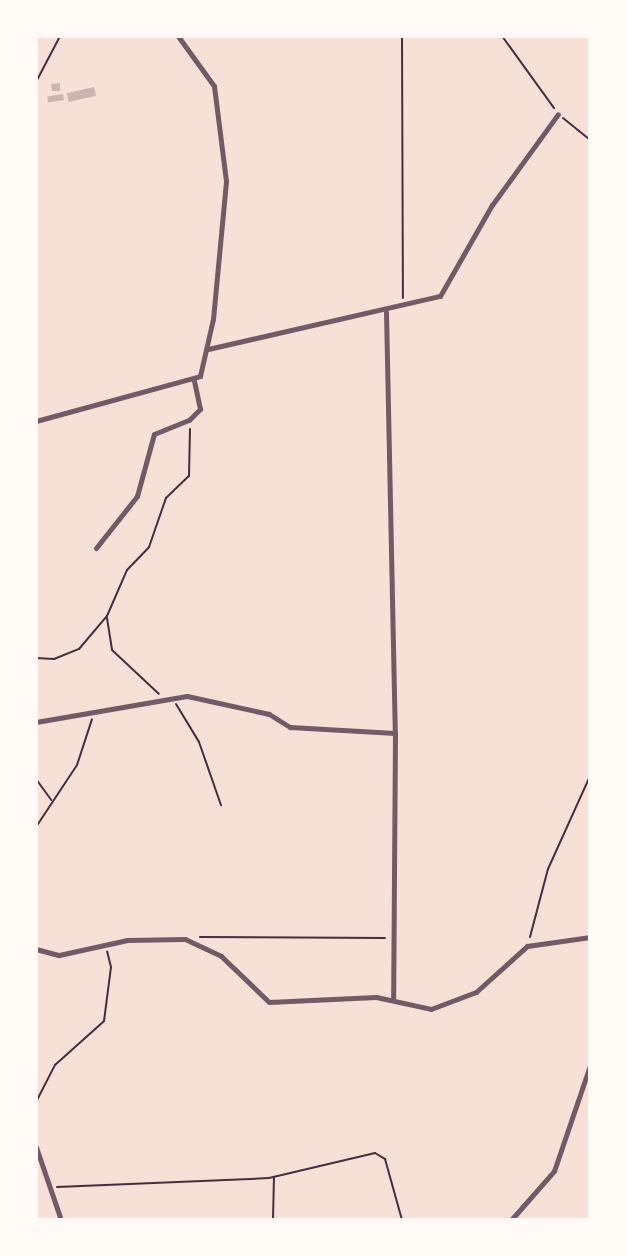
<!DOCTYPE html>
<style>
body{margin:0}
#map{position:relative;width:626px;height:1256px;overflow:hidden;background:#f7e1d7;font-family:"Work Sans",sans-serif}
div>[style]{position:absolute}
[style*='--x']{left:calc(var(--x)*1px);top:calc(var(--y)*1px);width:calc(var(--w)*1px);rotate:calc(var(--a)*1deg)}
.building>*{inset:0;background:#ccb4b1;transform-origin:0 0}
.path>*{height:2px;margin:-1px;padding:0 1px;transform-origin:1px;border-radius:1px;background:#4a2c40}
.minor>*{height:5px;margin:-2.5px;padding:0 2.5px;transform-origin:2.5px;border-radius:2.5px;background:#755966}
span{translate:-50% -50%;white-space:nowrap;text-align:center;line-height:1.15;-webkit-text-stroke:7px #fffaf5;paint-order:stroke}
.frame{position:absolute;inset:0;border:38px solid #fffaf5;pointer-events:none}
</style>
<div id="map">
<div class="building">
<i style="clip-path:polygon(60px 83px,60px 91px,52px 91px,51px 84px)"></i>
<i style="left:94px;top:87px;width:9px;height:28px;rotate:77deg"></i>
<i style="left:63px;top:94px;width:6px;height:16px;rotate:81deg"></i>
</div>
<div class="path">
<i style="--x:402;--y:36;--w:262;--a:89.8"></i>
<i style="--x:502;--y:36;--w:89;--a:54.2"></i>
<i style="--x:36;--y:82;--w:52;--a:-62.4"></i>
<i style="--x:563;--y:118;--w:35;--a:39"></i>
<i style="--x:107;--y:618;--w:32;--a:81"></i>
<i style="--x:112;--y:650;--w:64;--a:43.1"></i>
<i style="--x:36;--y:658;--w:18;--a:3"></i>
<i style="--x:54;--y:659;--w:27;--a:-22"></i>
<i style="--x:79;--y:649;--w:43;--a:-49.7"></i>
<i style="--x:107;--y:616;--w:50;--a:-66.5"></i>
<i style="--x:127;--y:570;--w:32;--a:-46"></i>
<i style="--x:149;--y:547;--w:52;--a:-70.9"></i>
<i style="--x:166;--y:498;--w:32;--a:-44"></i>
<i style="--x:189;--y:476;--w:47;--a:-88.8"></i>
<i style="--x:176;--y:704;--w:44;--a:58.8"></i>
<i style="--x:199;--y:742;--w:67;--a:70.8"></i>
<i style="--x:36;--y:779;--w:26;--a:54"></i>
<i style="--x:36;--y:827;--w:74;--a:-56.5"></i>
<i style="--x:77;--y:765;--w:48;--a:-71.9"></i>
<i style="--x:200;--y:937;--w:185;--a:0.3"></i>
<i style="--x:530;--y:937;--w:70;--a:-75.2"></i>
<i style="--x:548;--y:869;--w:102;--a:-65.7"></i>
<i style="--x:36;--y:1102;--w:42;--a:-62.8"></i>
<i style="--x:55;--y:1065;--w:66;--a:-41.9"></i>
<i style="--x:104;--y:1021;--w:54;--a:-82.6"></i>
<i style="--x:111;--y:967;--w:16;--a:-104"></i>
<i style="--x:57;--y:1187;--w:212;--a:-2.4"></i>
<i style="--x:269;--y:1178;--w:109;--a:-13.3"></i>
<i style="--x:375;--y:1153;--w:12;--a:31"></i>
<i style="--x:385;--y:1159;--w:63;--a:74.4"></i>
<i style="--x:273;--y:1220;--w:43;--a:-88.7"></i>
</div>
<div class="minor">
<i style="--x:386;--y:312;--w:421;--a:88.8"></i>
<i style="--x:395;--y:733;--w:267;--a:90.4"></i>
<i style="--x:208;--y:349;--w:238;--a:-12.9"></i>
<i style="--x:440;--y:296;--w:105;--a:-60.3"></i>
<i style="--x:492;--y:205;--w:112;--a:-54"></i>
<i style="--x:36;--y:421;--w:170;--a:-15.3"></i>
<i style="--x:200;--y:376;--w:58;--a:-77.2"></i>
<i style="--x:213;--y:319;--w:139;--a:-84.6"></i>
<i style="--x:226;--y:181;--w:96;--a:-97.2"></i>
<i style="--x:214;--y:86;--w:62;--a:-125.8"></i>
<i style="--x:96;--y:548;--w:66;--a:-51.7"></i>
<i style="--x:137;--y:496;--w:64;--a:-74.7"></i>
<i style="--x:154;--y:434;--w:38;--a:-22"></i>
<i style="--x:189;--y:420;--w:16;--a:-45"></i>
<i style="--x:200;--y:409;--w:29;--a:-102"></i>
<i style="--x:36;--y:722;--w:153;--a:-9.8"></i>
<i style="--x:187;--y:696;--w:84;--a:12.4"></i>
<i style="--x:269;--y:714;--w:25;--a:32"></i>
<i style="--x:290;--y:727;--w:105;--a:3.3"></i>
<i style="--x:36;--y:949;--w:24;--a:15"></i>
<i style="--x:59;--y:955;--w:70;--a:-12.4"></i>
<i style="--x:127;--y:940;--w:58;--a:-1"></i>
<i style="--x:185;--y:939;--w:40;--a:25"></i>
<i style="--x:221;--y:956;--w:66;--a:43.8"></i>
<i style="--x:269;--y:1002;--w:107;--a:-2.7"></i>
<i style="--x:376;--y:997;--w:56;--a:12.3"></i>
<i style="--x:431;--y:1009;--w:48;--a:-20.7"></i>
<i style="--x:476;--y:992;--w:69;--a:-42"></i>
<i style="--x:527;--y:946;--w:64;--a:-8.1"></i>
<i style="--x:36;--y:1147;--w:77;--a:71.1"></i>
<i style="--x:511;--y:1220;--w:65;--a:-48.7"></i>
<i style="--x:554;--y:1171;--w:112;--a:-71.2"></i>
</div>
<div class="frame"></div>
</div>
